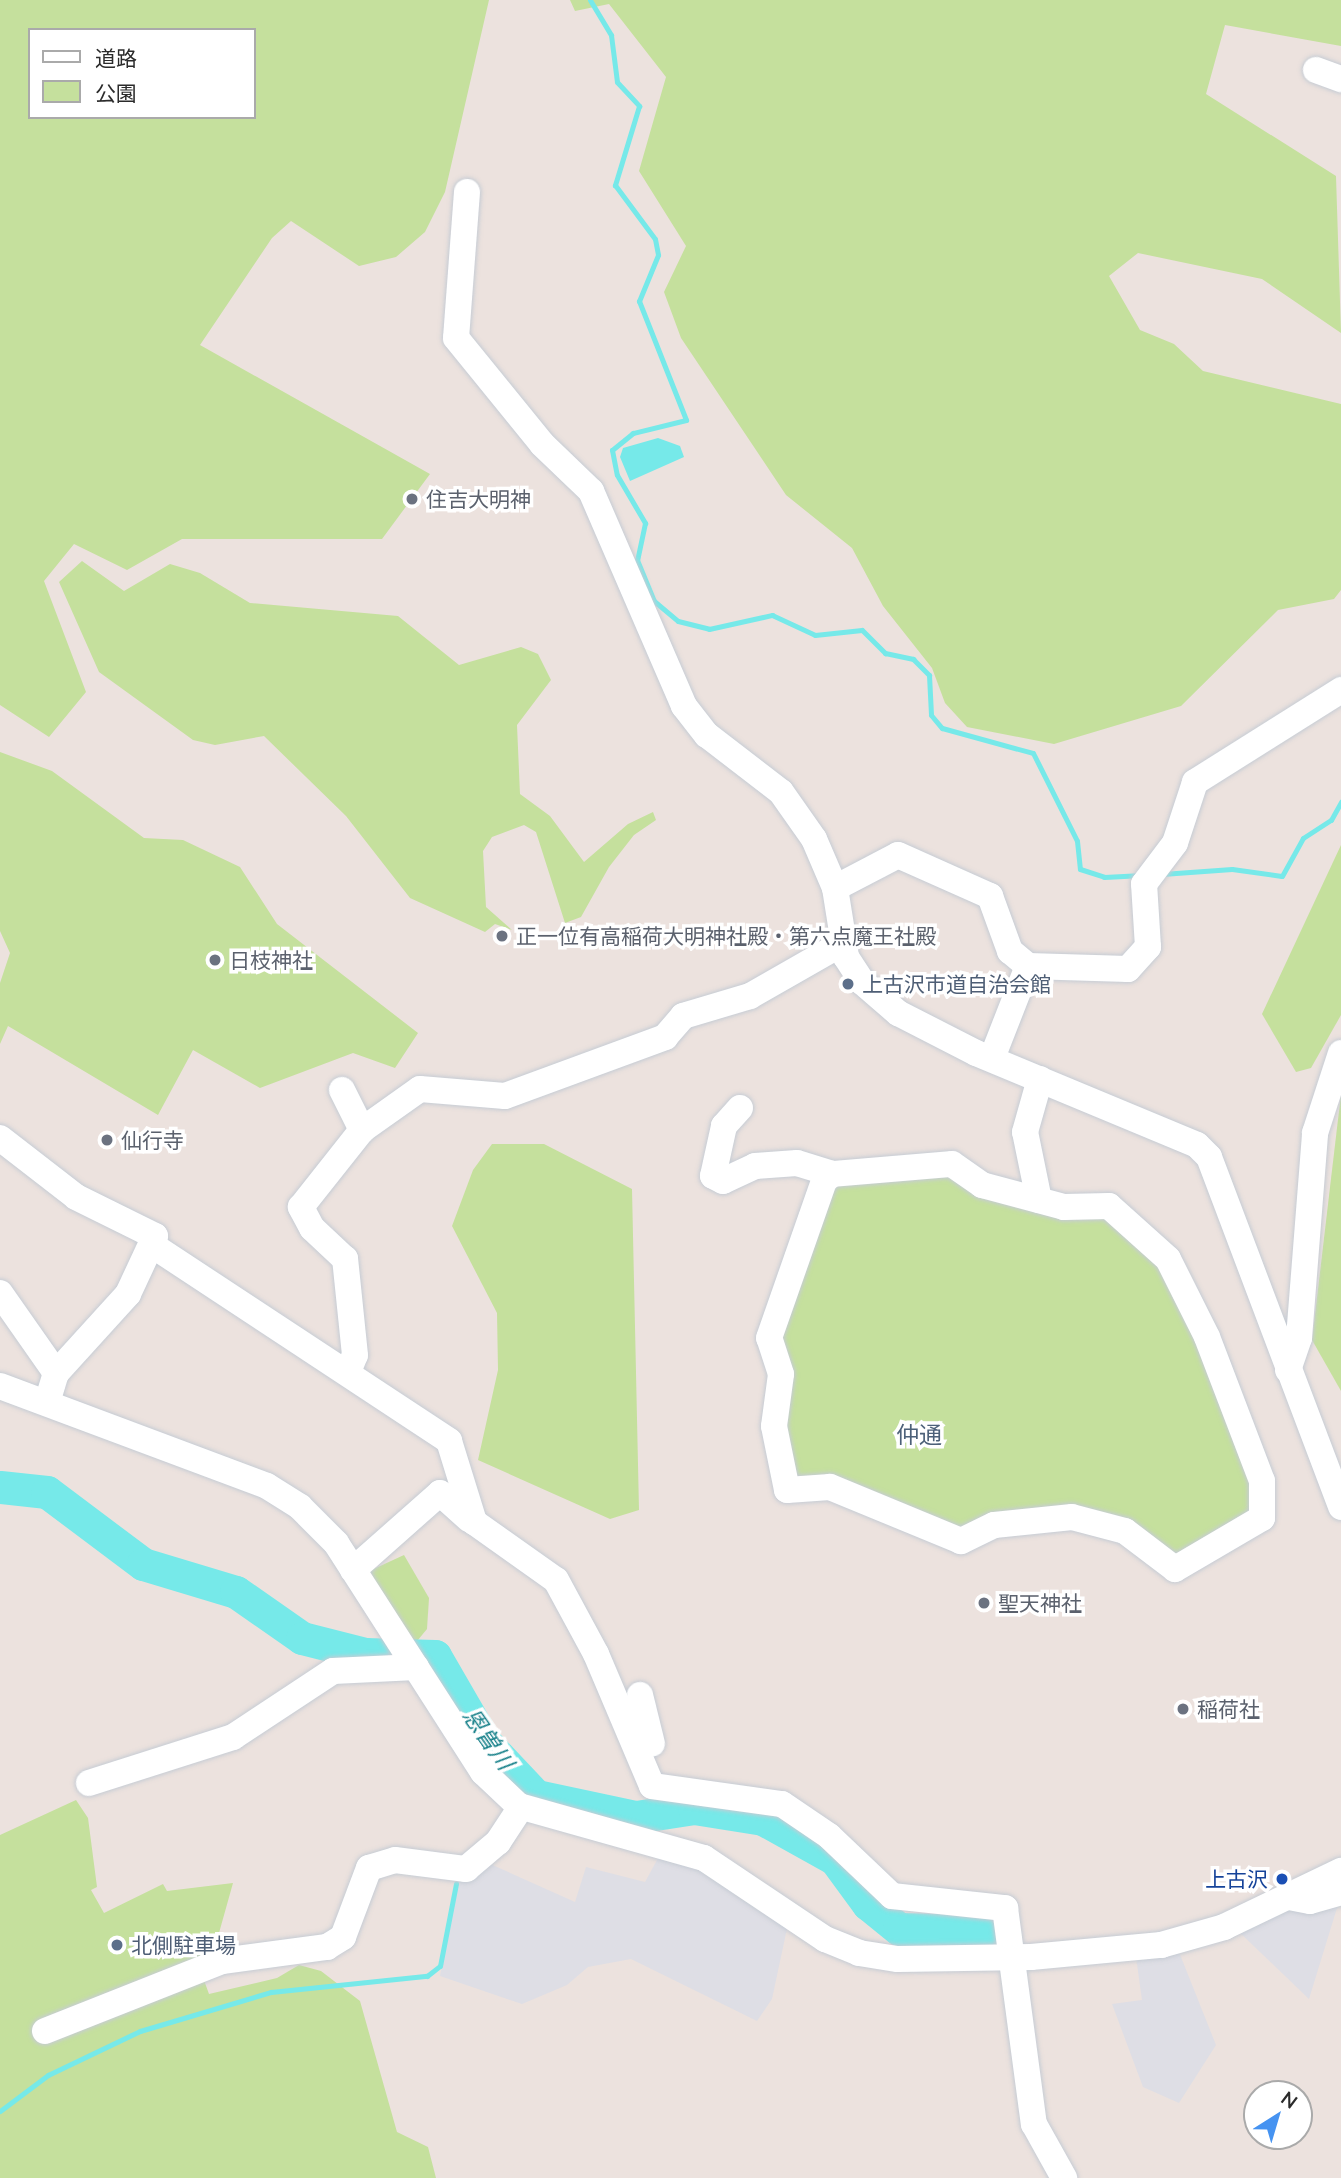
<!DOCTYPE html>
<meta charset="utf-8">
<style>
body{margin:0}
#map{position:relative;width:1341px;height:2178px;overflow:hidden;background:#ece2de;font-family:Mulish,"Noto Sans JP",sans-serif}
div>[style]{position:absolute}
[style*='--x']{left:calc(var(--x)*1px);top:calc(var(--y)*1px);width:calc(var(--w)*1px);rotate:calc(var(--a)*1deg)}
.industrial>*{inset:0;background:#dedee5}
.green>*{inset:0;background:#c5e09d}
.water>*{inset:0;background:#76e9e9}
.stream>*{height:5px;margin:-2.5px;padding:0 2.5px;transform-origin:2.5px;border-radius:2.5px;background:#76e9e9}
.river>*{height:33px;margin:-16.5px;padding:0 16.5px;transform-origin:16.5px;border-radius:16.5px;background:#76e9e9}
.roads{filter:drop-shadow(0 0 2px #c6ccd4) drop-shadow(0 0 2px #c6ccd4)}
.minor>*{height:26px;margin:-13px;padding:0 13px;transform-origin:13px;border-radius:13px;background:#fff}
.dots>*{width:19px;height:19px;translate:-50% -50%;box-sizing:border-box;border:4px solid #fff;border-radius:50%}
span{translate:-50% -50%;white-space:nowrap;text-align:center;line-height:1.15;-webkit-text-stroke:7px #fff;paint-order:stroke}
.worship-label{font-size:21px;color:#5b616d}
.left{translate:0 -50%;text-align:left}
.service-label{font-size:21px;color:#4e5e75}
.transit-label{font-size:21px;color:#164399}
.right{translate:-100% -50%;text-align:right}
.neighbourhood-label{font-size:23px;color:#4d6179}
.water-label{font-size:23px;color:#147f88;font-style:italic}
.legend{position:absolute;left:28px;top:28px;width:228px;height:91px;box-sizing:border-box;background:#fff;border:2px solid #aaa;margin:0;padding:9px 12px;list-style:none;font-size:21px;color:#2b2b2b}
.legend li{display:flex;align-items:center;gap:14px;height:35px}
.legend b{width:35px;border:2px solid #aaa}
.north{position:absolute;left:1243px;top:2080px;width:70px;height:70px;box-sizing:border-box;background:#fff;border:2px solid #aaa;border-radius:50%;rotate:37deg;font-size:19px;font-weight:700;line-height:28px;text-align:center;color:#2b2b2b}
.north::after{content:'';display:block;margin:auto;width:24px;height:32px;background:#4693f1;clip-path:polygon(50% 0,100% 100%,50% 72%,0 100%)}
</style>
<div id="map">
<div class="industrial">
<i style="clip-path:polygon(662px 1851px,700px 1865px,788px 1924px,772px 1999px,757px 2021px,631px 1959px,588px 1967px,567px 1985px,522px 2004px,440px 1976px,458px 1877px,488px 1863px,575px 1902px,586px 1867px,645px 1882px)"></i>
<i style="clip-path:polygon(1341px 1895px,1309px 1999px,1236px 1929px,1265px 1916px)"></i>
<i style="clip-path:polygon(1179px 1952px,1216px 2045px,1179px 2103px,1143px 2087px,1112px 2004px,1142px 2000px,1136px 1957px)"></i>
</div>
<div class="green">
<i style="clip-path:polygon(evenodd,0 0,489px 0,445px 192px,425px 232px,396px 257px,359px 266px,291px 221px,272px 238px,200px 345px,430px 474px,382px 539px,182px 539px,127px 570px,74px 544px,44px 581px,86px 692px,49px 737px,0 705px,0 0,30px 30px,254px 30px,254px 117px,30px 117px,30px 30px)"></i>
<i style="clip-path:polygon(570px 0,1341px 0,1341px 46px,1225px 25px,1206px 94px,1336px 176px,1341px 333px,1262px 279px,1138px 253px,1109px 276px,1140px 330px,1174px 344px,1203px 371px,1341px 404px,1341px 590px,1334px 599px,1278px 610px,1181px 706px,1054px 744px,967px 727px,945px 703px,932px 668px,883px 606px,852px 548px,786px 495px,681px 338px,664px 292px,686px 246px,639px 171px,666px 77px,609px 4px,575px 11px)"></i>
<i style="clip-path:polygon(82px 561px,124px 591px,170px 564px,200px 573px,250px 603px,398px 616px,459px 665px,521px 647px,538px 654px,551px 680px,517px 725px,520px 794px,550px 816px,584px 862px,628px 824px,653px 812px,656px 820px,634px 835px,609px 867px,581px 917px,565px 923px,536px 832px,524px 825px,492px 837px,483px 851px,486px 907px,512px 930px,495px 924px,485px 932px,410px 898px,346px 816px,264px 736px,215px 745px,193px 740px,99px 672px,59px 582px)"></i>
<i style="clip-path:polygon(0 752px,52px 771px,144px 838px,183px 840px,240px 867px,277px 924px,418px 1033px,395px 1068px,353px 1053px,260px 1088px,193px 1050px,158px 1115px,8px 1026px,0 1044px,0 983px,10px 953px,0 931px)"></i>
<i style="clip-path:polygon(1341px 845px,1341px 1015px,1311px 1068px,1296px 1072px,1262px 1014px)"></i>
<i style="clip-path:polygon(1341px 1094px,1341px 1391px,1312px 1340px)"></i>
<i style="clip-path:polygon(492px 1144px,544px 1144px,632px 1189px,639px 1510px,610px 1519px,478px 1460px,498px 1370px,497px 1313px,452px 1226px,473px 1170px)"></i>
<i style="clip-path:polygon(952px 1173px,1104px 1212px,1171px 1277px,1263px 1505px,1179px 1565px,1121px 1524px,968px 1531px,788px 1480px,780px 1350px,787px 1291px,833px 1185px)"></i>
<i style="clip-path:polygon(404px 1555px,429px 1598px,427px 1629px,413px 1646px,367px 1572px)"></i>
<i style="clip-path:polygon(76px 1800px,88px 1818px,97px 1887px,91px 1890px,104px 1913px,163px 1884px,167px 1891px,233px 1883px,205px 1983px,209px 1994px,277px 1978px,299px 1965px,321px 1971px,360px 2001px,397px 2132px,428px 2147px,436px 2178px,0 2178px,0 1835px)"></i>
</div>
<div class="water">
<i style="clip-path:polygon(658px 438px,680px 446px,684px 457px,630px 481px,620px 457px,623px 448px)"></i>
</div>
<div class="stream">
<i style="--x:590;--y:0;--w:41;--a:59"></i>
<i style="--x:611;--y:35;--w:47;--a:82.7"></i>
<i style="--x:617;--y:82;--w:33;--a:47"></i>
<i style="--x:639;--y:106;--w:83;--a:106.9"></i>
<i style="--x:615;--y:185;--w:67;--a:53.5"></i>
<i style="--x:655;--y:239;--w:16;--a:79"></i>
<i style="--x:658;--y:255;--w:50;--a:112.4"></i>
<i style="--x:639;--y:301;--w:128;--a:68.4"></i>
<i style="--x:686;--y:420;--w:55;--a:166.2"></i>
<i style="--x:633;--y:433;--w:27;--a:141"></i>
<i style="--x:612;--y:450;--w:25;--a:79"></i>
<i style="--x:617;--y:475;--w:56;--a:59.7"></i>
<i style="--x:645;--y:523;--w:38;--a:102"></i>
<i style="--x:637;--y:560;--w:44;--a:67.5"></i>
<i style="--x:654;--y:601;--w:31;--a:40"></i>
<i style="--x:678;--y:621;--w:32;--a:14"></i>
<i style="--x:709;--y:629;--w:65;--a:-12.5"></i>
<i style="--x:772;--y:615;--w:47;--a:24.9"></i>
<i style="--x:815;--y:635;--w:47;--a:-6.1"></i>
<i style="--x:862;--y:630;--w:33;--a:45"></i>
<i style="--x:885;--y:653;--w:29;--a:12"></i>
<i style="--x:913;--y:659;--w:23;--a:45"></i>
<i style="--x:929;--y:675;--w:40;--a:87.1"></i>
<i style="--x:931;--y:715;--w:17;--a:50"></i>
<i style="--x:942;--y:728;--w:94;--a:15.4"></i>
<i style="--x:1033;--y:753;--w:98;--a:63.4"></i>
<i style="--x:1077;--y:841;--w:28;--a:84"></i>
<i style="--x:1080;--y:869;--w:25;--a:18"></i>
<i style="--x:1104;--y:877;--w:34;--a:-3"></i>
<i style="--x:1162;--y:874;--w:70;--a:-4.1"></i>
<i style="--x:1232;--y:869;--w:50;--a:8"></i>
<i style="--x:1282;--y:876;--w:43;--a:-61.1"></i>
<i style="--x:1303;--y:838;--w:33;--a:-33"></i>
<i style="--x:1331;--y:820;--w:21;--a:-61"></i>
<i style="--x:0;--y:2111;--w:60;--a:-36.9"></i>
<i style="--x:48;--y:2075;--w:102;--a:-25.6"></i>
<i style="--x:140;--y:2031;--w:137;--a:-16.6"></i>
<i style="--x:271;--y:1992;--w:157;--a:-5.9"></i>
<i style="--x:427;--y:1976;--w:16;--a:-38"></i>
<i style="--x:440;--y:1966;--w:84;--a:-79"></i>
</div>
<div class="river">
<i style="--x:0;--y:1487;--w:47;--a:6.1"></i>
<i style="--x:47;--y:1492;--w:120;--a:36.9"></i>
<i style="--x:143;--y:1564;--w:97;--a:16.8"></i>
<i style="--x:236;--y:1592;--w:80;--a:34.9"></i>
<i style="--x:302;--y:1638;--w:65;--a:14.3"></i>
<i style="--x:365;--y:1654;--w:70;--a:1.6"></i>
<i style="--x:435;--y:1656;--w:98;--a:60"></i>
<i style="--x:484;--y:1741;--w:76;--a:46.6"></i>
<i style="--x:536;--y:1796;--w:102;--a:11.9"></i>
<i style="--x:636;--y:1817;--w:59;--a:-8.8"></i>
<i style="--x:694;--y:1808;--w:70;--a:9.1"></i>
<i style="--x:763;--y:1819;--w:82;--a:29.1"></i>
<i style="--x:835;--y:1859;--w:56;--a:53.7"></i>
<i style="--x:868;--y:1904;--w:40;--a:39"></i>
<i style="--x:899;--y:1929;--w:96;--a:1.2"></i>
</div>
<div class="roads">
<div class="minor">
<i style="--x:1316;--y:70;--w:27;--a:20"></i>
<i style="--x:467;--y:192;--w:146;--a:94.3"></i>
<i style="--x:456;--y:338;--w:136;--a:50.9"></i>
<i style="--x:542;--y:444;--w:68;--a:43.8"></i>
<i style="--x:591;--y:491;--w:234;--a:66.6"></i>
<i style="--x:684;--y:706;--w:37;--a:52"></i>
<i style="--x:707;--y:735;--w:93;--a:37.6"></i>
<i style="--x:781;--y:792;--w:57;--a:54.9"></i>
<i style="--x:814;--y:839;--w:53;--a:66.8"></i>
<i style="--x:835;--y:888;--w:70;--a:80.9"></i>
<i style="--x:846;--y:957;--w:30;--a:57"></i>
<i style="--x:862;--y:982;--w:48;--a:40.7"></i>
<i style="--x:898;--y:1013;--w:88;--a:27.1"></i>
<i style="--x:976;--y:1053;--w:239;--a:22.6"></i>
<i style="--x:1197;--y:1145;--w:17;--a:45"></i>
<i style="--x:1209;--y:1157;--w:374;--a:69.3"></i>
<i style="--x:835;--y:888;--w:71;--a:-27.6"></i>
<i style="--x:898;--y:855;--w:101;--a:24"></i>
<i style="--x:990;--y:896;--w:59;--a:70"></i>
<i style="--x:1010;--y:951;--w:23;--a:40"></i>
<i style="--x:1028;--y:966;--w:100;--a:1.7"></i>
<i style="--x:1128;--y:969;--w:30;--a:-48"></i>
<i style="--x:1148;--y:947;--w:63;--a:-93.6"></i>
<i style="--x:1144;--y:884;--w:51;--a:-52.9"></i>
<i style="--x:1175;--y:843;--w:64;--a:-71.8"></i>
<i style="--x:1195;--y:782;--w:173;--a:-32.2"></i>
<i style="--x:992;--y:1058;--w:99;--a:-68.6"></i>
<i style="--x:342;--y:1090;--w:45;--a:63.4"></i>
<i style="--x:740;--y:1108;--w:24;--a:132"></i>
<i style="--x:724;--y:1126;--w:51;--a:102.4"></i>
<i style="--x:713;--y:1176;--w:11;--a:27"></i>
<i style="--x:723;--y:1181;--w:35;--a:-25"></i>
<i style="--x:755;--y:1166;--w:42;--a:-4.1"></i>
<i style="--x:797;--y:1163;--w:37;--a:17"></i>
<i style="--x:0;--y:1138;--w:96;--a:37.8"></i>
<i style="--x:76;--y:1197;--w:88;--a:26.3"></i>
<i style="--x:155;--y:1236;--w:64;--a:115"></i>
<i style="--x:128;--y:1294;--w:107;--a:132.3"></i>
<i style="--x:56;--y:1373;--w:31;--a:107"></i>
<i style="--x:952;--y:1164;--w:37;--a:35"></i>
<i style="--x:982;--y:1185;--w:85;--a:15"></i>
<i style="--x:1064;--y:1207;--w:45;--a:-1.3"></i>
<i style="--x:1109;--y:1206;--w:79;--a:41.9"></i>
<i style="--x:1168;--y:1259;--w:87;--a:63.4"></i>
<i style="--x:1207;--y:1337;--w:154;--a:69.1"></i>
<i style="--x:1262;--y:1481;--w:37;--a:90"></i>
<i style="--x:1262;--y:1518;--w:101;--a:149.6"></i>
<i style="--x:1175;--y:1569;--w:63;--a:-142.8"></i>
<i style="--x:1125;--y:1531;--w:55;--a:-165.2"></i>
<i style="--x:1072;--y:1517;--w:78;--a:174.1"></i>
<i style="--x:994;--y:1525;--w:37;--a:154"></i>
<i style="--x:961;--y:1541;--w:142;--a:-157.6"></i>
<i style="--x:830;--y:1487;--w:43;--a:176"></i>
<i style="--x:787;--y:1490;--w:65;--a:-101.5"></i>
<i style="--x:774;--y:1426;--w:52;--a:-82.3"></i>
<i style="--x:781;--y:1374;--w:38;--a:-108"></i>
<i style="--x:769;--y:1338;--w:166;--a:-70.7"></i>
<i style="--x:824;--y:1181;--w:11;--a:-41"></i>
<i style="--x:832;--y:1174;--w:120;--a:-4.8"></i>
<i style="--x:1039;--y:1200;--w:69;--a:-101.6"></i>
<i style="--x:1025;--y:1132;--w:55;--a:-74.2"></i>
<i style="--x:152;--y:1245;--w:356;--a:33.4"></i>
<i style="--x:449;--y:1441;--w:85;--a:72.8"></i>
<i style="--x:474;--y:1522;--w:100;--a:35.3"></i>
<i style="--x:556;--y:1580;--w:84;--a:61.6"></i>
<i style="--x:596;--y:1654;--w:143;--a:67"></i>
<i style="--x:652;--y:1786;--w:131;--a:7.9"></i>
<i style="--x:782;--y:1804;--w:57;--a:34.2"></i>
<i style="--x:829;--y:1836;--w:87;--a:43.6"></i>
<i style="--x:892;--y:1896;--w:114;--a:6.1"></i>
<i style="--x:1005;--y:1908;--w:218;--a:82.4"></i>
<i style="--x:1034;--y:2124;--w:62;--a:60.9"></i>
<i style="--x:0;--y:1293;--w:98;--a:55"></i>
<i style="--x:1288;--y:1370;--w:34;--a:-71"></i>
<i style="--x:1299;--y:1338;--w:206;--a:-85.5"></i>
<i style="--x:1315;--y:1133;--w:84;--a:-72"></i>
<i style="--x:348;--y:1372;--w:18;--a:-68"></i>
<i style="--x:355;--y:1355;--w:97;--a:-95.9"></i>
<i style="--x:345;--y:1259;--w:45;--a:-136.8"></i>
<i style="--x:312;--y:1228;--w:24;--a:-118"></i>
<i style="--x:301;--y:1207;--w:98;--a:-51.6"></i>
<i style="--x:362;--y:1130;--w:71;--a:-35.3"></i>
<i style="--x:420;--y:1089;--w:85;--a:4.7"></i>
<i style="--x:505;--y:1096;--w:171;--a:-20.2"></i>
<i style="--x:665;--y:1037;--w:28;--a:-49"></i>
<i style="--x:683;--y:1016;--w:70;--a:-16.6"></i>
<i style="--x:750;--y:996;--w:107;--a:-29.7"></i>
<i style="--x:0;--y:1386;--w:285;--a:20.5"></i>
<i style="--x:267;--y:1486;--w:39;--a:32"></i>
<i style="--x:300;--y:1507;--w:51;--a:45"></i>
<i style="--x:336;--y:1543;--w:272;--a:57.3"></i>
<i style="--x:483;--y:1772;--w:50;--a:43.4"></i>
<i style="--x:519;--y:1806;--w:192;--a:15.7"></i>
<i style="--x:704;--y:1858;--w:146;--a:33.8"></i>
<i style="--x:825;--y:1939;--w:37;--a:22"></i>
<i style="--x:859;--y:1953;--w:39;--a:9"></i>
<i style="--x:898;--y:1959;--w:133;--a:-0.9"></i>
<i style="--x:1031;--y:1957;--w:131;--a:-5.3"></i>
<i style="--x:1161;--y:1945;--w:66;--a:-15.9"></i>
<i style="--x:1224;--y:1927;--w:130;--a:-25.6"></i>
<i style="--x:353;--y:1570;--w:116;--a:-41.5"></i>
<i style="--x:440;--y:1493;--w:39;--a:42"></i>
<i style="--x:640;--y:1695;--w:50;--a:76.2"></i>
<i style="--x:89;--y:1783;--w:151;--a:-17.7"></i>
<i style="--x:233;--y:1737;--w:120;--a:-33.4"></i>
<i style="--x:333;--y:1671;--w:83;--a:-2.8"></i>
<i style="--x:1289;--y:1897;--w:21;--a:11"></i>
<i style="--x:1310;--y:1901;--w:32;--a:-16"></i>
<i style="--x:45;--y:2031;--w:190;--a:-21.6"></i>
<i style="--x:222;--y:1961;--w:106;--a:-7.6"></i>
<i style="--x:327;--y:1947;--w:19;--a:-32"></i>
<i style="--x:343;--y:1937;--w:74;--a:-69.4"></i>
<i style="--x:369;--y:1868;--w:27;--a:-17"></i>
<i style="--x:395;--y:1860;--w:72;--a:7.2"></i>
<i style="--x:466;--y:1869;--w:42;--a:-40.2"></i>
<i style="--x:498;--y:1842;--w:42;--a:-56.7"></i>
</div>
</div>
<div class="dots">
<i style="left:412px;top:499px;background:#6b7280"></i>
<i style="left:502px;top:936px;background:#6b7280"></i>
<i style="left:215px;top:960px;background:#6b7280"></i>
<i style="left:848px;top:984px;background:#5c6f8a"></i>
<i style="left:107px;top:1140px;background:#6b7280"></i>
<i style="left:984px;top:1603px;background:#6b7280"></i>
<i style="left:1183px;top:1709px;background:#6b7280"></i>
<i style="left:1282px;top:1879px;background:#1a4fb4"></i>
<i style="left:117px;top:1945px;background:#5c6f8a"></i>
</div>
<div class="worship-label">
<span class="left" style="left:426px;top:499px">住吉大明神</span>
<span class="left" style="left:516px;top:936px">正一位有高稲荷大明神社殿・第六点魔王社殿</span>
<span class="left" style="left:229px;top:960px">日枝神社</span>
<span class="left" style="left:121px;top:1140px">仙行寺</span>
<span class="left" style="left:998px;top:1603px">聖天神社</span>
<span class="left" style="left:1197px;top:1709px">稲荷社</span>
</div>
<div class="service-label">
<span class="left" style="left:862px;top:984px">上古沢市道自治会館</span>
<span class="left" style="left:131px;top:1945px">北側駐車場</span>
</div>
<div class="transit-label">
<span class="right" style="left:1268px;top:1879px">上古沢</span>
</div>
<div class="neighbourhood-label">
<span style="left:919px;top:1435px">仲通</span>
</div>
<div class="water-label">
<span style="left:488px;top:1739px;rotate:55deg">恩曽川</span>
</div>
<ul class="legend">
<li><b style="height:9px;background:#fff"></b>道路</li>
<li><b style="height:19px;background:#c5e09d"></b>公園</li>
</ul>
<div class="north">N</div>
</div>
